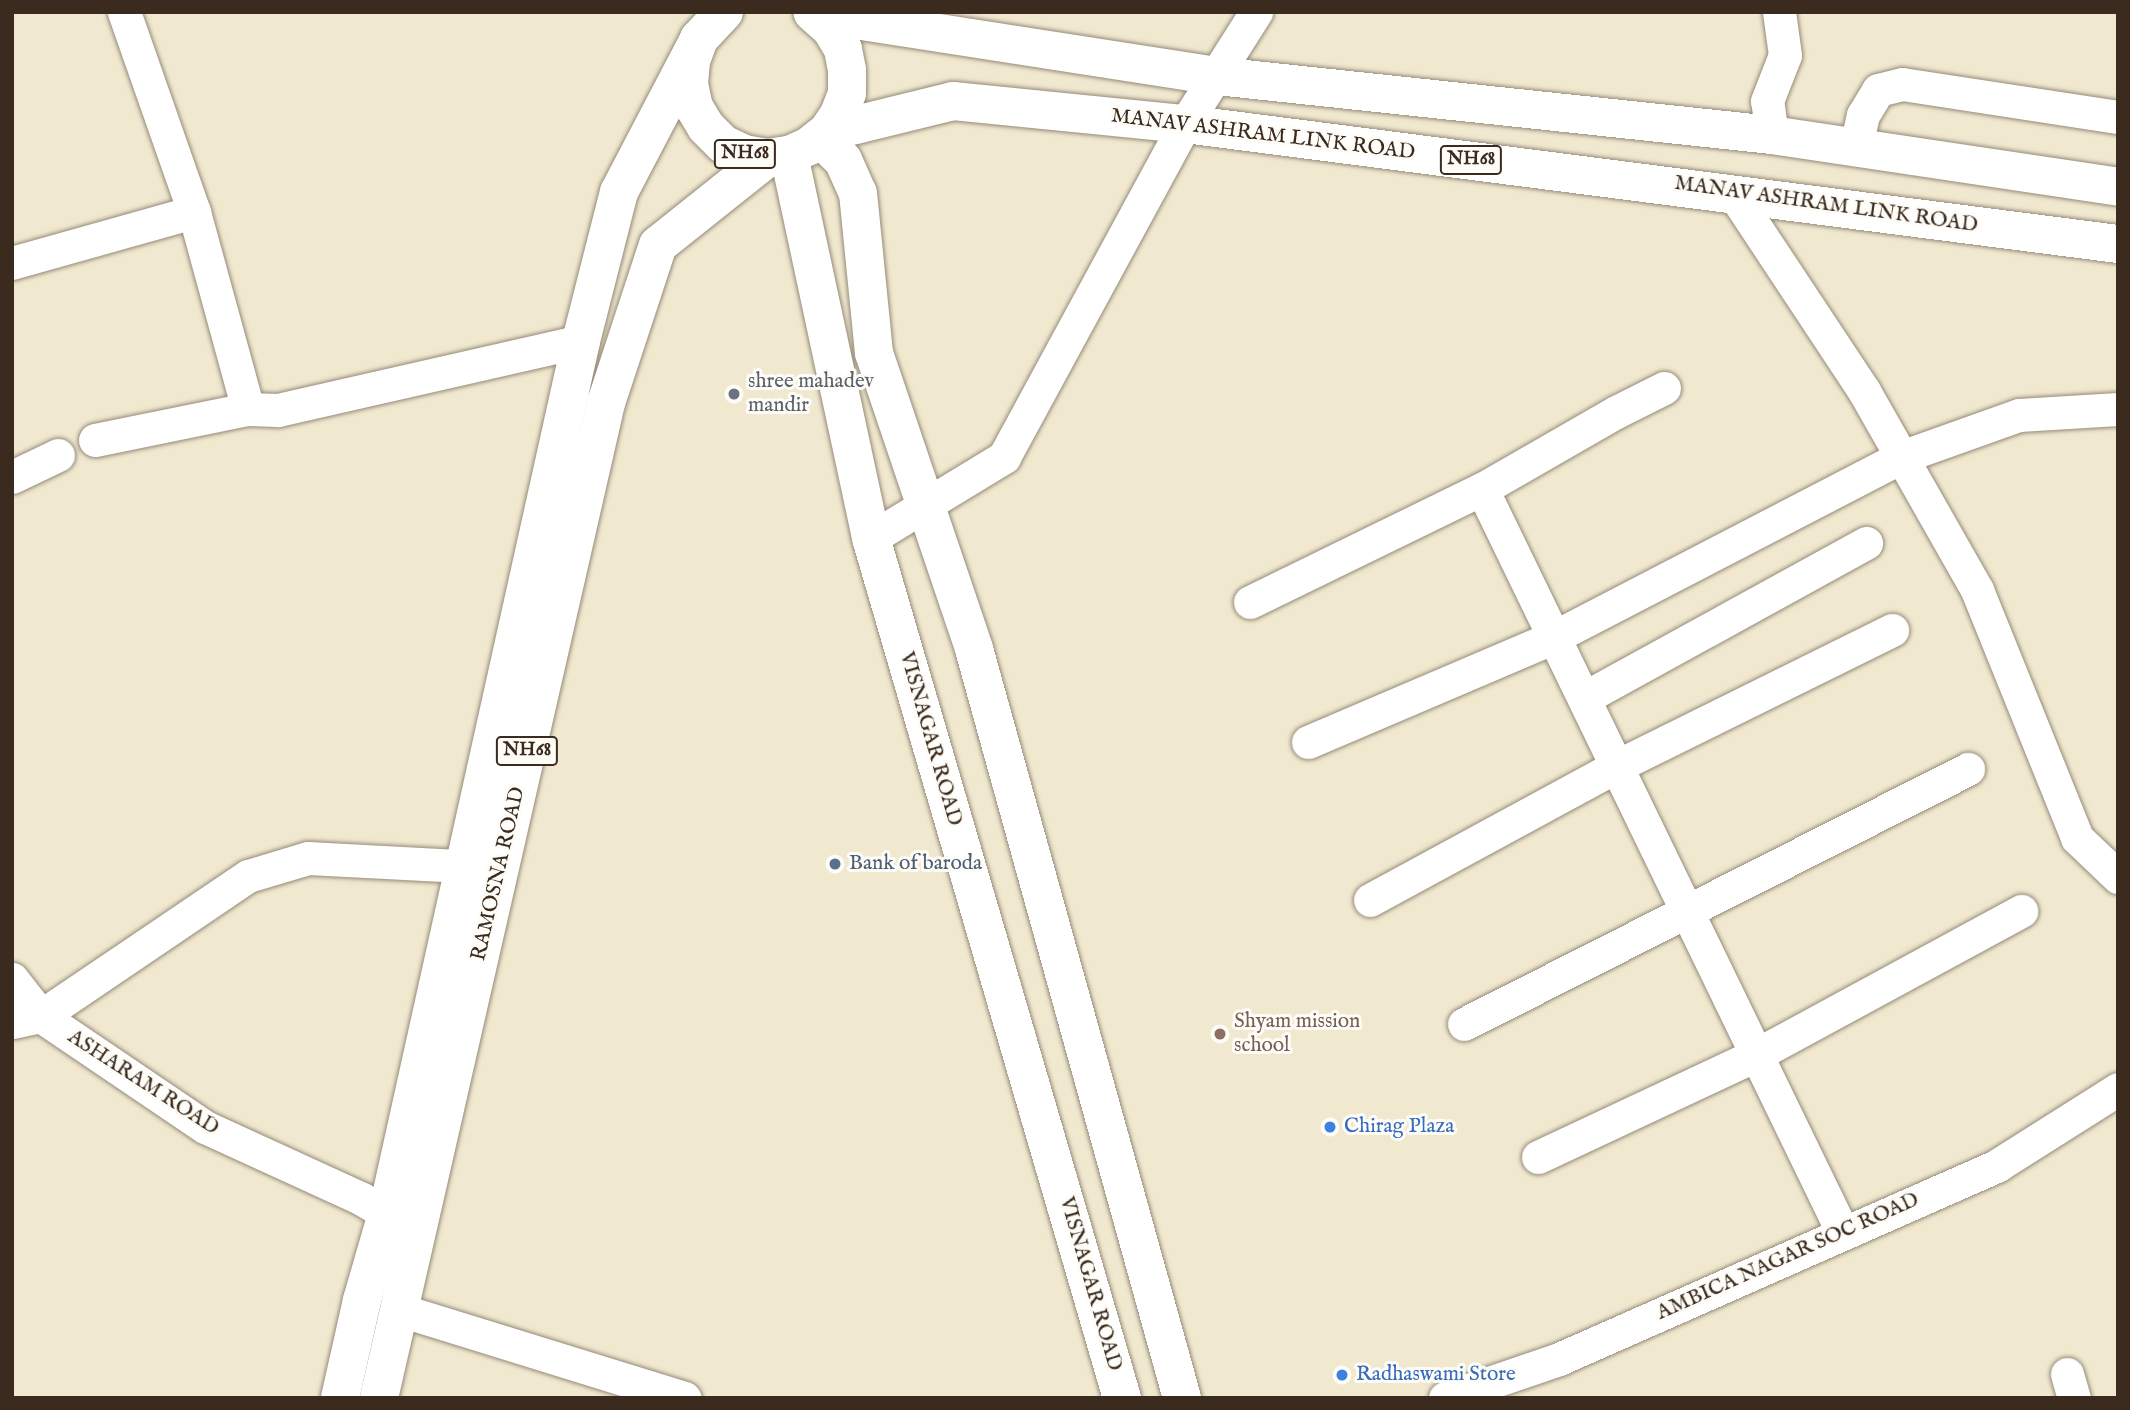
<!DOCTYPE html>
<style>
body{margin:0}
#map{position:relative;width:2130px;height:1410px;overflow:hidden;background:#f0e9d0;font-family:"IM FELL English",serif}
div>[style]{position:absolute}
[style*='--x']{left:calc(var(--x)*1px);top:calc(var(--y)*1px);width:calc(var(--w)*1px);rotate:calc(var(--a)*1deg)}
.roads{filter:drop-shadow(0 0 2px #968a77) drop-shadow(0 0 2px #968a77)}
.minor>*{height:33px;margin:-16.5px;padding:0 16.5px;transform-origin:16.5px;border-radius:16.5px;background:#fff}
.primary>*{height:38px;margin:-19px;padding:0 19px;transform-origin:19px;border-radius:19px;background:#fff}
.trunk>*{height:38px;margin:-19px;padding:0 19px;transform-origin:19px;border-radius:19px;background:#fff}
.dots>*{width:19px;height:19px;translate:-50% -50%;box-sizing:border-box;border:4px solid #fdfcf7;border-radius:50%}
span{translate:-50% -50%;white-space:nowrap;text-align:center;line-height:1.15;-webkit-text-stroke:6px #fdfcf7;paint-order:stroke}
.shield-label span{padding:2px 5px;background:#fdfcf7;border:2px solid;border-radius:5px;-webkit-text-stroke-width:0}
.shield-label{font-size:19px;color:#3b2a1e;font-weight:700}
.street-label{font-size:21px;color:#3b2a1e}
.worship-label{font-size:21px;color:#5b616d}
.left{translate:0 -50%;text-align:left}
.service-label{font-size:21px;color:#4e5e75}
.education-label{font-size:21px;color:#785e54}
.shop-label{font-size:21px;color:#366cbe}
.frame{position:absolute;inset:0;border:14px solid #3b2a1e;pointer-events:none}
</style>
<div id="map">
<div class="roads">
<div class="minor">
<i style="--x:124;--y:12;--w:212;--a:70.7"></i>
<i style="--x:1772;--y:135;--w:34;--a:-98"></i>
<i style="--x:1767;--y:101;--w:49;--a:-68.6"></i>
<i style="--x:1785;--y:55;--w:43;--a:-97.9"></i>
<i style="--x:1856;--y:147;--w:33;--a:-78"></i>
<i style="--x:1863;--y:115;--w:29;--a:-59"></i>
<i style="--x:1878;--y:90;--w:25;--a:-14"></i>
<i style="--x:1902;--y:84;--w:219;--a:8.7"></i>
<i style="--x:1733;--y:193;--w:237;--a:56.5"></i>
<i style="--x:1864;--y:391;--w:229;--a:60.4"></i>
<i style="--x:1977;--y:590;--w:267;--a:68"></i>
<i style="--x:2077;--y:838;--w:57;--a:43.6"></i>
<i style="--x:12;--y:263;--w:189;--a:-15.7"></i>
<i style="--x:194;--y:212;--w:204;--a:74.7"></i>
<i style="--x:1664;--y:388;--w:54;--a:153.4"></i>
<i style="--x:1616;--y:412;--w:155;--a:150.1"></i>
<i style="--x:1482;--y:489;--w:827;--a:64.12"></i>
<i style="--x:95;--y:440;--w:156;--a:-11.5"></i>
<i style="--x:248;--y:409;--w:30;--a:2"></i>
<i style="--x:278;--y:410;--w:311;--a:-12.8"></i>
<i style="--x:12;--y:477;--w:51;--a:-25.6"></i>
<i style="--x:871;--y:538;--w:156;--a:-31.3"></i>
<i style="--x:1004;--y:457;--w:379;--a:-61.5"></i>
<i style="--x:1185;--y:124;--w:133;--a:-57.6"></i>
<i style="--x:1250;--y:602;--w:258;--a:-26"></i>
<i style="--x:1584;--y:698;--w:322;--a:-28.8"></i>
<i style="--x:1308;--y:742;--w:267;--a:-23.1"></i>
<i style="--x:1554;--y:637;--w:391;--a:-27.4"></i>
<i style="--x:1901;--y:457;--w:125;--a:-19.6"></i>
<i style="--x:2019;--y:415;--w:99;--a:-3.5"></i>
<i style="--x:1370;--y:900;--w:281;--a:-28.5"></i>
<i style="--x:1617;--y:766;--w:307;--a:-26.3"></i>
<i style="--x:12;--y:979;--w:47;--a:51.9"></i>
<i style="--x:41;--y:1016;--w:250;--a:-34.1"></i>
<i style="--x:248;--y:876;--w:63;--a:-16.7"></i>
<i style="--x:308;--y:858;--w:155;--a:3"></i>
<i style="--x:12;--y:1022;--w:30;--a:-12"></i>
<i style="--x:41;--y:1016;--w:198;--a:34.1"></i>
<i style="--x:205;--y:1127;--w:173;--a:24.6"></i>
<i style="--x:362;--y:1199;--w:29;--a:31"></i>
<i style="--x:1464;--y:1024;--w:565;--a:-26.84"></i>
<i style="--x:1538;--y:1157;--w:241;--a:-25.1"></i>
<i style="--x:1756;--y:1055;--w:302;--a:-28.5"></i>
<i style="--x:400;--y:1310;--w:298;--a:17.2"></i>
<i style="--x:2067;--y:1374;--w:25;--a:74"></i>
<i style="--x:1445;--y:1398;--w:120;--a:-18.9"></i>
<i style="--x:1559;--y:1359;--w:480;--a:-23.8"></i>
<i style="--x:1998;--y:1165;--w:142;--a:-32.3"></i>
</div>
<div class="primary">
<i style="--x:820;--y:138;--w:32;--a:44"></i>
<i style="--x:843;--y:160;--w:36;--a:66"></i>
<i style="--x:858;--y:193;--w:161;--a:84.3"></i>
<i style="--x:874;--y:353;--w:312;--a:71.3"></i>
<i style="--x:974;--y:649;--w:777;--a:74.48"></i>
<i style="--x:789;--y:155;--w:392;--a:77.9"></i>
<i style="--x:871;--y:538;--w:896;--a:73.73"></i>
</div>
<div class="trunk">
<i style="--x:724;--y:12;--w:37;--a:133"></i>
<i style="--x:699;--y:39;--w:23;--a:110"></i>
<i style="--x:691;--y:61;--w:23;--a:95"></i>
<i style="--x:689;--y:84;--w:24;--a:78"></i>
<i style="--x:694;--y:107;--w:23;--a:59"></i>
<i style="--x:706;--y:127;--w:24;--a:45"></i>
<i style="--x:723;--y:144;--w:23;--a:25"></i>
<i style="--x:744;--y:154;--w:23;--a:10"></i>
<i style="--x:767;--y:158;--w:22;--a:-8"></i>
<i style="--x:789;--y:155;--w:22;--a:-24"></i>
<i style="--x:809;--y:146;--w:23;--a:-38"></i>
<i style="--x:827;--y:132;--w:22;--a:-56"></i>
<i style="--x:839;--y:114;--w:22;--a:-69"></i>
<i style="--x:847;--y:93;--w:23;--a:-90"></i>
<i style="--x:847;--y:70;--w:21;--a:-101"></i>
<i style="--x:843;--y:49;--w:23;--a:-121"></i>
<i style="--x:831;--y:29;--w:25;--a:-138"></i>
<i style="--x:816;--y:14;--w:406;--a:8.8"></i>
<i style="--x:1217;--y:76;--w:558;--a:6.07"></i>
<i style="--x:1772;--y:135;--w:350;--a:8.5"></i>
<i style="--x:827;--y:132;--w:130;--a:-13.8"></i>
<i style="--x:953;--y:101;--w:233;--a:5.7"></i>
<i style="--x:1185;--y:124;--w:941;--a:7.33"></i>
<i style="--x:340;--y:1398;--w:100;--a:-77.3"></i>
<i style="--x:362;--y:1300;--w:90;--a:-73.8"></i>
<i style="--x:387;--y:1214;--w:894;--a:-77.47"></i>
<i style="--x:581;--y:341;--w:154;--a:-75.7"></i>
<i style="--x:619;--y:192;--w:173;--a:-62.4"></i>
<i style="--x:379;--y:1398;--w:1021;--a:-77.15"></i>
<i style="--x:606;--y:403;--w:166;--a:-71.8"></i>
<i style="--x:658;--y:245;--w:139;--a:-38.6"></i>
</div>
</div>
<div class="dots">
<i style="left:734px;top:394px;background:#6b7280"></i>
<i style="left:835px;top:864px;background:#5c6f8a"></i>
<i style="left:1220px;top:1034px;background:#8d6e63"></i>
<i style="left:1330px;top:1127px;background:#3f7fe0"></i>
<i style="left:1342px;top:1375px;background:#3f7fe0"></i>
</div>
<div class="shield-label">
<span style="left:745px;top:154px">NH68</span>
<span style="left:1471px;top:160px">NH68</span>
<span style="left:527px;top:751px">NH68</span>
</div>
<div class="street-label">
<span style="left:1263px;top:135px;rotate:7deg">MANAV ASHRAM LINK ROAD</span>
<span style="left:1826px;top:205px;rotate:8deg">MANAV ASHRAM LINK ROAD</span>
<span style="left:930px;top:739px;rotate:74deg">VISNAGAR ROAD</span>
<span style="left:499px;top:874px;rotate:-77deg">RAMOSNA ROAD</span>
<span style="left:143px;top:1083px;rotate:33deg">ASHARAM ROAD</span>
<span style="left:1788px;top:1257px;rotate:-24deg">AMBICA NAGAR SOC ROAD</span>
<span style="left:1090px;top:1284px;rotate:74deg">VISNAGAR ROAD</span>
</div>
<div class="worship-label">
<span class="left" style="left:748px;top:394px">shree mahadev<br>mandir</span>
</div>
<div class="service-label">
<span class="left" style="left:849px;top:864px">Bank of baroda</span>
</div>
<div class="education-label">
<span class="left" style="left:1234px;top:1034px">Shyam mission<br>school</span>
</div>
<div class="shop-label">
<span class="left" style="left:1344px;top:1127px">Chirag Plaza</span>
<span class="left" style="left:1356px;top:1375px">Radhaswami Store</span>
</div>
<div class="frame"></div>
</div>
